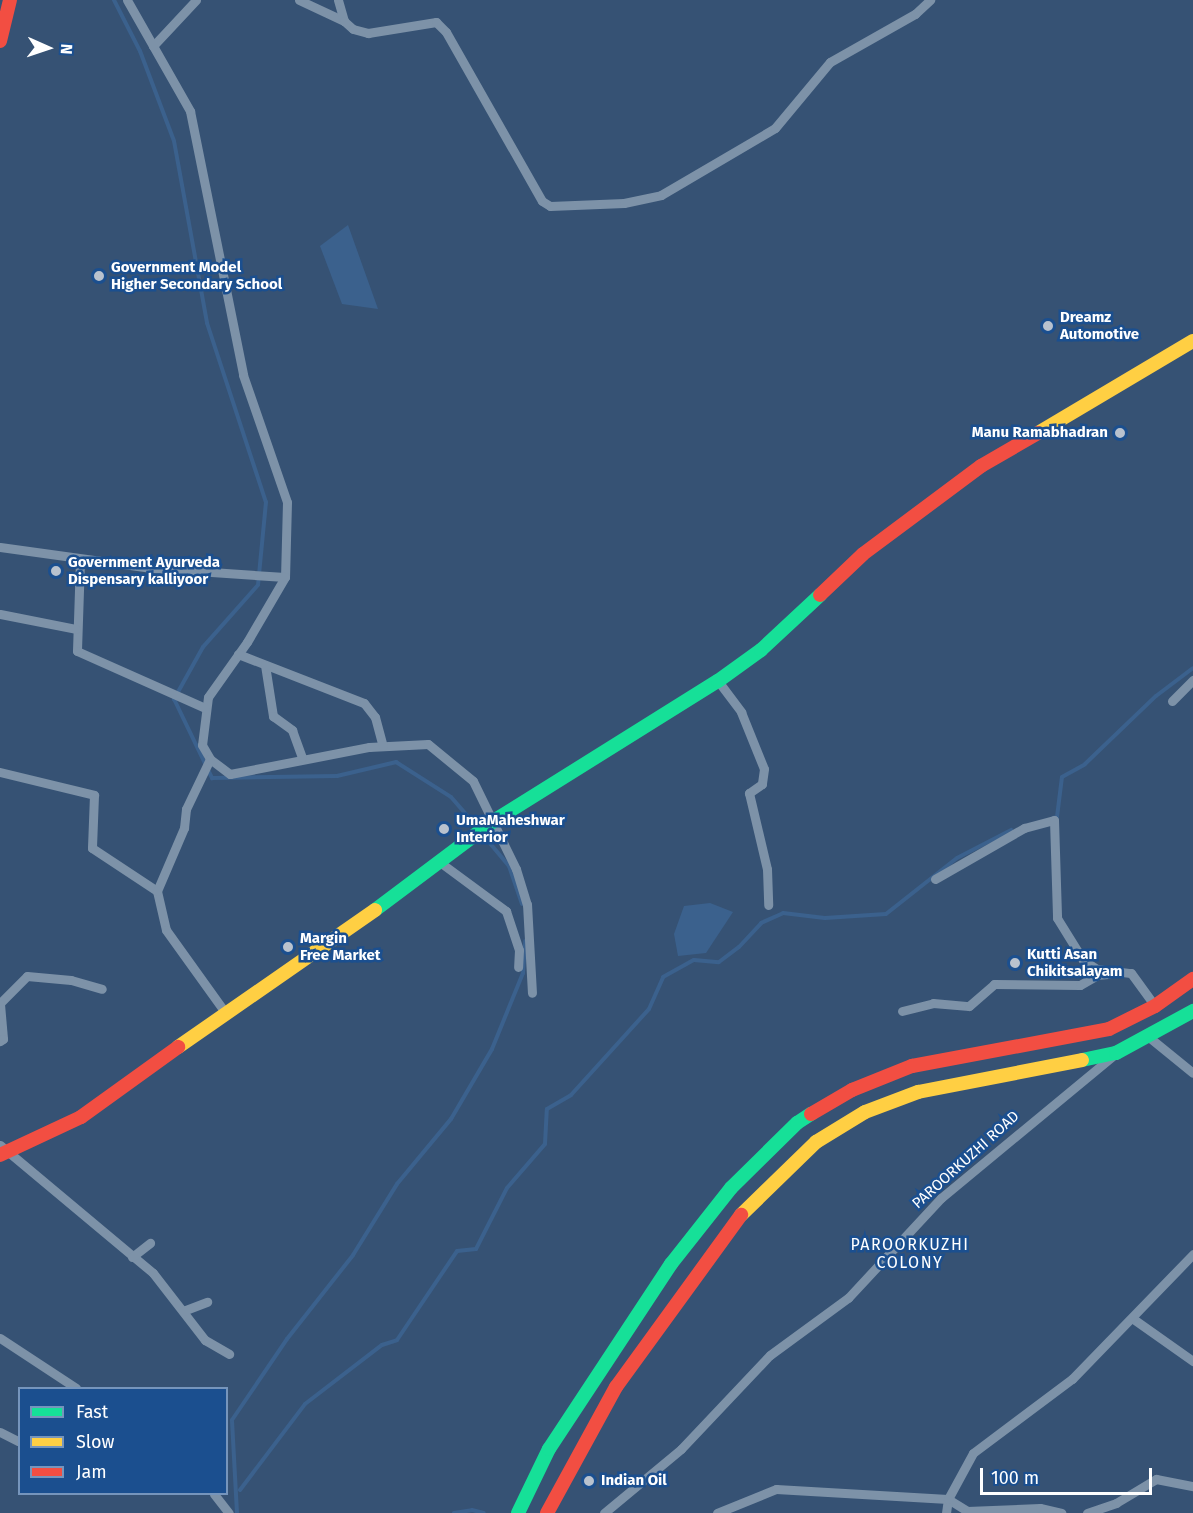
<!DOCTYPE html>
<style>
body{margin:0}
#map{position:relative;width:1193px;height:1513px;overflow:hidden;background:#365274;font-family:"Fira Sans",sans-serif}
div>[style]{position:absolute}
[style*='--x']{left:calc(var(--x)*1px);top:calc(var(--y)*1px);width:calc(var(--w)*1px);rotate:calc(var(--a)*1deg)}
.water>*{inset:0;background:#3b618d}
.stream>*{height:4px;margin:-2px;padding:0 2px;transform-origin:2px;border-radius:2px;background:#3b618d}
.street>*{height:9px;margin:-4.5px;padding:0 4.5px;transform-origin:4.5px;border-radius:4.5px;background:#7d92a8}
.fast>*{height:14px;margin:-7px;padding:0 7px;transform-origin:7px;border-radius:7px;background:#16e098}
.slow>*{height:14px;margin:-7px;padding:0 7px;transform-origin:7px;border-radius:7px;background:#ffcf43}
.jam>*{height:14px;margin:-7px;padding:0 7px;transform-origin:7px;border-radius:7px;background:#f24e42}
.dots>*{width:16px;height:16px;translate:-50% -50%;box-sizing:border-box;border:3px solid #1b4f8f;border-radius:50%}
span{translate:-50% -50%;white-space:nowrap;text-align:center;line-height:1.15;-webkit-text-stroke:5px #1b4f8f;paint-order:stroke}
.poi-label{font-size:15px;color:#fff;font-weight:700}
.left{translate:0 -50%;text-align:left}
.right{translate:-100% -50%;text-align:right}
.street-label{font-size:15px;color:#fff}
.neighbourhood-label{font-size:16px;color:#fff;letter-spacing:1.5px}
.legend{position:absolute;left:18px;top:1387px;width:210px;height:108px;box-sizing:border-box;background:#1b4f8f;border:2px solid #7695bc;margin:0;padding:8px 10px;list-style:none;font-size:18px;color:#fff}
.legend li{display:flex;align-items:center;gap:12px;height:30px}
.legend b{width:30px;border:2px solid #7695bc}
.north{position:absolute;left:18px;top:18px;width:60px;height:60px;-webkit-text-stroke:4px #1b4f8f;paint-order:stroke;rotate:93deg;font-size:16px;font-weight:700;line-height:24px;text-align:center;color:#fff}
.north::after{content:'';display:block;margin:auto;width:21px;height:27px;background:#fff;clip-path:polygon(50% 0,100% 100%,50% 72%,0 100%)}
.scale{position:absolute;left:980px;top:1468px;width:172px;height:27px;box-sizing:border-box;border:3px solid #fff;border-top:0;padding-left:8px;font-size:18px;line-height:21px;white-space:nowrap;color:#fff;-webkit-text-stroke:4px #1b4f8f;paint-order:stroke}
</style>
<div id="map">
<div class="water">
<i style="clip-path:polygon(348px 225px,378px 309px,342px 304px,320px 246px)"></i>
<i style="clip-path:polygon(710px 903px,733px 912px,706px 953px,678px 956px,674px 934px,684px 906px)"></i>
</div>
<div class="stream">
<i style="--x:114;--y:0;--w:57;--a:63"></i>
<i style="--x:140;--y:51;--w:96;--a:69.3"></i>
<i style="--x:174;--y:141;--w:185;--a:79.7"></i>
<i style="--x:207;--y:323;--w:188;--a:71.8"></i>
<i style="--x:266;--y:502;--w:83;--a:95.5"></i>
<i style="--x:258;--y:585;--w:83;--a:131.6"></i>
<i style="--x:203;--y:647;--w:60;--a:119.1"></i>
<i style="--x:174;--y:699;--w:88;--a:64.3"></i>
<i style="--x:212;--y:778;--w:125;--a:-0.9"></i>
<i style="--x:337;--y:776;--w:61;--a:-13.3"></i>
<i style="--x:396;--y:762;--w:65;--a:32.5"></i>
<i style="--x:451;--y:797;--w:29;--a:49"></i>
<i style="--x:1053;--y:818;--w:4;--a:-14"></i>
<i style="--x:1057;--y:817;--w:40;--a:-82.9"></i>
<i style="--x:1062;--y:777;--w:26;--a:-29"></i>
<i style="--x:1085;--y:764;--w:98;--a:-43.8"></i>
<i style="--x:1156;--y:696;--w:46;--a:-37.1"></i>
<i style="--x:483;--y:835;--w:40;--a:50"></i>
<i style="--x:509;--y:866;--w:40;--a:71.1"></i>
<i style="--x:240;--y:1490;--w:108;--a:-52.9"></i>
<i style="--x:305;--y:1404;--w:97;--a:-37.5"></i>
<i style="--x:382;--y:1345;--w:16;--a:-18"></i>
<i style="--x:397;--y:1340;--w:107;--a:-56"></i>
<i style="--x:457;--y:1251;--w:19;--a:-6"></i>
<i style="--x:476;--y:1249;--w:68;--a:-63.1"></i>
<i style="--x:507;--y:1188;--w:58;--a:-49.2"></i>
<i style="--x:545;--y:1144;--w:35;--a:-87"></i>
<i style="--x:547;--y:1109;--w:28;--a:-30"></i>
<i style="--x:571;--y:1095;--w:116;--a:-47.8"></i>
<i style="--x:649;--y:1009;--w:35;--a:-66"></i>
<i style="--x:663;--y:977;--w:35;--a:-29"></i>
<i style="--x:694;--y:960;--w:25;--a:5"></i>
<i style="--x:719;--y:962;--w:25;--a:-37"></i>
<i style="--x:739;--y:947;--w:33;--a:-47"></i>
<i style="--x:761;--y:923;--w:24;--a:-24"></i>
<i style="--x:783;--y:913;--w:42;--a:6.8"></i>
<i style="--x:825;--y:918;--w:61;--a:-3.8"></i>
<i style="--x:886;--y:914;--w:90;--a:-38.3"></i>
<i style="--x:957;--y:858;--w:61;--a:-27.4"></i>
<i style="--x:237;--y:1513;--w:93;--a:-93.1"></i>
<i style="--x:232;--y:1420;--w:98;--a:-55.8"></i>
<i style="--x:287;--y:1339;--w:107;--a:-51.8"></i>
<i style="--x:353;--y:1255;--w:84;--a:-58.2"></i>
<i style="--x:397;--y:1184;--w:85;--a:-50.3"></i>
<i style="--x:451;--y:1119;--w:81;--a:-59.6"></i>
<i style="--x:492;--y:1049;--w:82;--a:-67.8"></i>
<i style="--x:523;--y:973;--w:32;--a:-86"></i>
<i style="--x:454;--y:1513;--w:18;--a:-9"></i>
<i style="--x:472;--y:1510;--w:12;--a:14"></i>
</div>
<div class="street">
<i style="--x:127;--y:0;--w:128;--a:60.4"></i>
<i style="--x:190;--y:111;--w:269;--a:78.6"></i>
<i style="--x:243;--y:375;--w:134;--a:70.9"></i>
<i style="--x:287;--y:502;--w:75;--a:91.5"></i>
<i style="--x:285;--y:577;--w:75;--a:120.3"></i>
<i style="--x:247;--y:642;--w:67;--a:125.3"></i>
<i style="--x:208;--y:697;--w:48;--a:97.1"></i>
<i style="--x:202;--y:745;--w:16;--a:60"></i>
<i style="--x:210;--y:759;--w:25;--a:37"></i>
<i style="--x:230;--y:774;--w:142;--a:-11"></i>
<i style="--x:369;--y:747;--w:59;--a:-2.9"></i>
<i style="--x:428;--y:744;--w:58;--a:39.4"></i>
<i style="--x:473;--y:781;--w:98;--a:64"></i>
<i style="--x:516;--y:869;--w:37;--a:73"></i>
<i style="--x:527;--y:904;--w:89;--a:86.8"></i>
<i style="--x:299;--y:0;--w:50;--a:25"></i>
<i style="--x:338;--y:0;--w:22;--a:74"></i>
<i style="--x:344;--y:21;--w:12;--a:42"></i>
<i style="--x:353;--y:29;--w:16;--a:15"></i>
<i style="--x:368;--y:33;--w:69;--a:-9.2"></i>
<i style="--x:436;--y:22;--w:14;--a:45"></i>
<i style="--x:446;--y:32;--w:194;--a:60.4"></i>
<i style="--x:542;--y:201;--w:9;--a:32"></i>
<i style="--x:550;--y:206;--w:74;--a:-2.3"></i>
<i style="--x:624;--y:203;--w:38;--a:-12"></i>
<i style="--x:661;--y:195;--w:132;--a:-30.4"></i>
<i style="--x:775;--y:128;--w:86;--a:-50.2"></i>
<i style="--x:830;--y:62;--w:98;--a:-29.5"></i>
<i style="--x:915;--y:14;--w:21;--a:-43"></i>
<i style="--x:153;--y:46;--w:63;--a:-46.9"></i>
<i style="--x:0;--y:547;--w:153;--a:7.9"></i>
<i style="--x:152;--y:568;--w:133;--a:3.9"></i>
<i style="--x:80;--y:560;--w:91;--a:91.9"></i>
<i style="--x:77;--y:651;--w:140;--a:24"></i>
<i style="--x:0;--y:614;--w:77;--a:11.2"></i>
<i style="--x:238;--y:654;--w:135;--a:21.3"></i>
<i style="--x:364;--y:703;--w:18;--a:52"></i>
<i style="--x:375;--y:717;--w:30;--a:75"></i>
<i style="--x:265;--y:665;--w:52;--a:81.1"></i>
<i style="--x:273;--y:716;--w:24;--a:36"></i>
<i style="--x:292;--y:730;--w:29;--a:70"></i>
<i style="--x:718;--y:681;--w:39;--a:53"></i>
<i style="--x:741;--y:712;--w:61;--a:68"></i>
<i style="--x:764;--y:769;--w:15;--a:98"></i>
<i style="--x:762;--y:784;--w:16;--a:145"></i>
<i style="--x:749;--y:793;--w:78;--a:76.7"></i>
<i style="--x:767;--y:869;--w:36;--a:88"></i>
<i style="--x:1172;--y:701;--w:30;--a:-45"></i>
<i style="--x:0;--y:772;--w:97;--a:13.7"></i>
<i style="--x:94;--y:795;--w:53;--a:92.2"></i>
<i style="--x:92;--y:848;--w:78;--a:33.5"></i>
<i style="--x:157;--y:891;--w:40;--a:77"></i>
<i style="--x:166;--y:930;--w:101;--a:54.3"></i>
<i style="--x:441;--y:863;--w:81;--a:36.4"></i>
<i style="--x:506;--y:911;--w:41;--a:71.6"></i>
<i style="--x:519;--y:950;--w:17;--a:93"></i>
<i style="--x:935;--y:879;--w:103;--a:-29.8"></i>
<i style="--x:1024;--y:828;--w:31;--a:-15"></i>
<i style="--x:1054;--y:820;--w:98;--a:88.2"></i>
<i style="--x:1057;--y:918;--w:49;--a:58.2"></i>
<i style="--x:1083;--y:960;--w:17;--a:33"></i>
<i style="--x:1097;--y:969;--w:34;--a:7"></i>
<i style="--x:1131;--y:973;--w:41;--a:54"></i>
<i style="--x:157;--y:891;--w:69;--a:-66.8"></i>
<i style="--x:184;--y:828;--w:19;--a:-84"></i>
<i style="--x:186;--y:809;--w:55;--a:-64.4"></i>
<i style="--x:0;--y:1003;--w:38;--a:-45"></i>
<i style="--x:27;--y:976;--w:44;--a:5.2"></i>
<i style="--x:71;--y:980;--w:32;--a:16"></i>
<i style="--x:0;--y:1004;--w:35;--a:85"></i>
<i style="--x:3;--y:1039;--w:4;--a:146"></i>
<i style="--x:902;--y:1011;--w:32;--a:-14"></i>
<i style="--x:933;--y:1003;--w:36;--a:5"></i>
<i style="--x:969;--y:1006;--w:33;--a:-41"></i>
<i style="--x:994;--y:984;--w:86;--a:0.7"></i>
<i style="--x:1080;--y:985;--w:20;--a:-30"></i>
<i style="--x:1097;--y:975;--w:11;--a:-5"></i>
<i style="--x:1150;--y:1038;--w:55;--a:39.1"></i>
<i style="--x:0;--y:1145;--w:199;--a:39.9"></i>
<i style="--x:153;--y:1273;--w:85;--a:52.2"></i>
<i style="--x:205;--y:1340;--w:28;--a:30"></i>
<i style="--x:132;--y:1257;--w:23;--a:-38"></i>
<i style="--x:183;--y:1311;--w:26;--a:-21"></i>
<i style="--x:1132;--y:1318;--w:75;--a:35.2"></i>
<i style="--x:0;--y:1338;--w:91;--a:33.3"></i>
<i style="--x:0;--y:1432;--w:20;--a:27"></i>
<i style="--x:214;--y:1494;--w:24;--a:52"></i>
<i style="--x:604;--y:1513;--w:100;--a:-39.7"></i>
<i style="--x:681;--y:1449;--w:129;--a:-46.6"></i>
<i style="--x:770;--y:1355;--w:97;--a:-36.2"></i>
<i style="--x:848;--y:1298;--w:137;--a:-47.1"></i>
<i style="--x:941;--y:1198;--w:224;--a:-39.6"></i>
<i style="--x:717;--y:1513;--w:64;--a:-22.1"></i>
<i style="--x:776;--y:1489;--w:172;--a:3.3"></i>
<i style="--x:948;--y:1499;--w:22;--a:32"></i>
<i style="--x:967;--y:1511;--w:73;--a:-2.4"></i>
<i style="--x:1040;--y:1508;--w:22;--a:13"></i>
<i style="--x:946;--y:1513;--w:14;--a:-82"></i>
<i style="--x:948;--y:1499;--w:52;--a:-61.5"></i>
<i style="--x:973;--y:1453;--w:124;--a:-36.8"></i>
<i style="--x:1072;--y:1379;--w:174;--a:-45.9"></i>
<i style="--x:1087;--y:1513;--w:31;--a:-19"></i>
<i style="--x:1116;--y:1503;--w:47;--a:-31"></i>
<i style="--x:1156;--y:1479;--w:38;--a:11"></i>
</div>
<div class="fast">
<i style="--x:375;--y:910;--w:146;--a:-36.9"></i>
<i style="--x:492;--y:822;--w:266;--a:-32"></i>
<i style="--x:718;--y:681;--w:53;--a:-35.8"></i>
<i style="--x:761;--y:650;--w:81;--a:-43"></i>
<i style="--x:1082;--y:1060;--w:35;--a:-12"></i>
<i style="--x:1116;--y:1053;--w:88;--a:-28.6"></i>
<i style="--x:518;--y:1513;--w:71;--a:-64.2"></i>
<i style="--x:549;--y:1449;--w:222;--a:-56.6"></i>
<i style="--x:671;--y:1264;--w:97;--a:-51.7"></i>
<i style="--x:731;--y:1188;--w:93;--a:-44.6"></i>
<i style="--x:797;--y:1123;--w:17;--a:-33"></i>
</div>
<div class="slow">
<i style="--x:1038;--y:433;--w:180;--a:-30.7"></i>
<i style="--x:178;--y:1047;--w:240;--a:-34.8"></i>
<i style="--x:741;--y:1215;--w:105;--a:-44.2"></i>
<i style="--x:816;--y:1142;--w:57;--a:-31.5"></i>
<i style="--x:865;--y:1112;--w:57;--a:-20.7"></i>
<i style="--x:918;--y:1092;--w:167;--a:-11"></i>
</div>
<div class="jam">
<i style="--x:0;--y:41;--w:42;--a:-76.3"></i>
<i style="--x:820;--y:595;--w:59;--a:-43.6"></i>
<i style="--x:863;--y:554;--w:147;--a:-36.7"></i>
<i style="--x:981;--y:466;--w:66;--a:-30.1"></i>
<i style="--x:811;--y:1114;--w:48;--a:-30.3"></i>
<i style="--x:852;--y:1090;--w:65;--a:-21.8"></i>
<i style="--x:912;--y:1066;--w:200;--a:-10.6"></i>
<i style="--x:1109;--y:1029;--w:51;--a:-26.6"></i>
<i style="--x:1155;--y:1006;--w:47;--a:-35.4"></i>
<i style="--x:0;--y:1155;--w:89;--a:-25.1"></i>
<i style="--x:81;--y:1117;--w:120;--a:-35.8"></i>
<i style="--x:547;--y:1513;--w:144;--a:-61.3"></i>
<i style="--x:616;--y:1387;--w:213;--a:-54"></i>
</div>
<div class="dots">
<i style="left:99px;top:276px;background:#b9c2ce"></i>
<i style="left:1048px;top:326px;background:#b9c2ce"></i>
<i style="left:1120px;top:433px;background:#b9c2ce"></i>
<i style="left:56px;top:571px;background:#b9c2ce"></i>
<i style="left:444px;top:829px;background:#b9c2ce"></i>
<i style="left:288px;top:947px;background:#b9c2ce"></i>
<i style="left:1015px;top:963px;background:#b9c2ce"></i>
<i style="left:589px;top:1481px;background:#b9c2ce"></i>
</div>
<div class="poi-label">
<span class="left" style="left:111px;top:276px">Government Model<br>Higher Secondary School</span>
<span class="left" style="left:1060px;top:326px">Dreamz<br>Automotive</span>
<span class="right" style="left:1108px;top:433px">Manu Ramabhadran</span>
<span class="left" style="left:68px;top:571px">Government Ayurveda<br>Dispensary kalliyoor</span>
<span class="left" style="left:456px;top:829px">UmaMaheshwar<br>Interior</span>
<span class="left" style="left:300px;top:947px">Margin<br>Free Market</span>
<span class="left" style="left:1027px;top:963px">Kutti Asan<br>Chikitsalayam</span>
<span class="left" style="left:601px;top:1481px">Indian Oil</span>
</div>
<div class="street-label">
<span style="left:966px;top:1160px;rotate:-42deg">PAROORKUZHI ROAD</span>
</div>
<div class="neighbourhood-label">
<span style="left:910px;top:1254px">PAROORKUZHI<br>COLONY</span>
</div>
<ul class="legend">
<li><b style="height:8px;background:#16e098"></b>Fast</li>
<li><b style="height:8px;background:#ffcf43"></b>Slow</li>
<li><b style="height:8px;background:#f24e42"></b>Jam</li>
</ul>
<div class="north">N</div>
<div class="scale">100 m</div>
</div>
